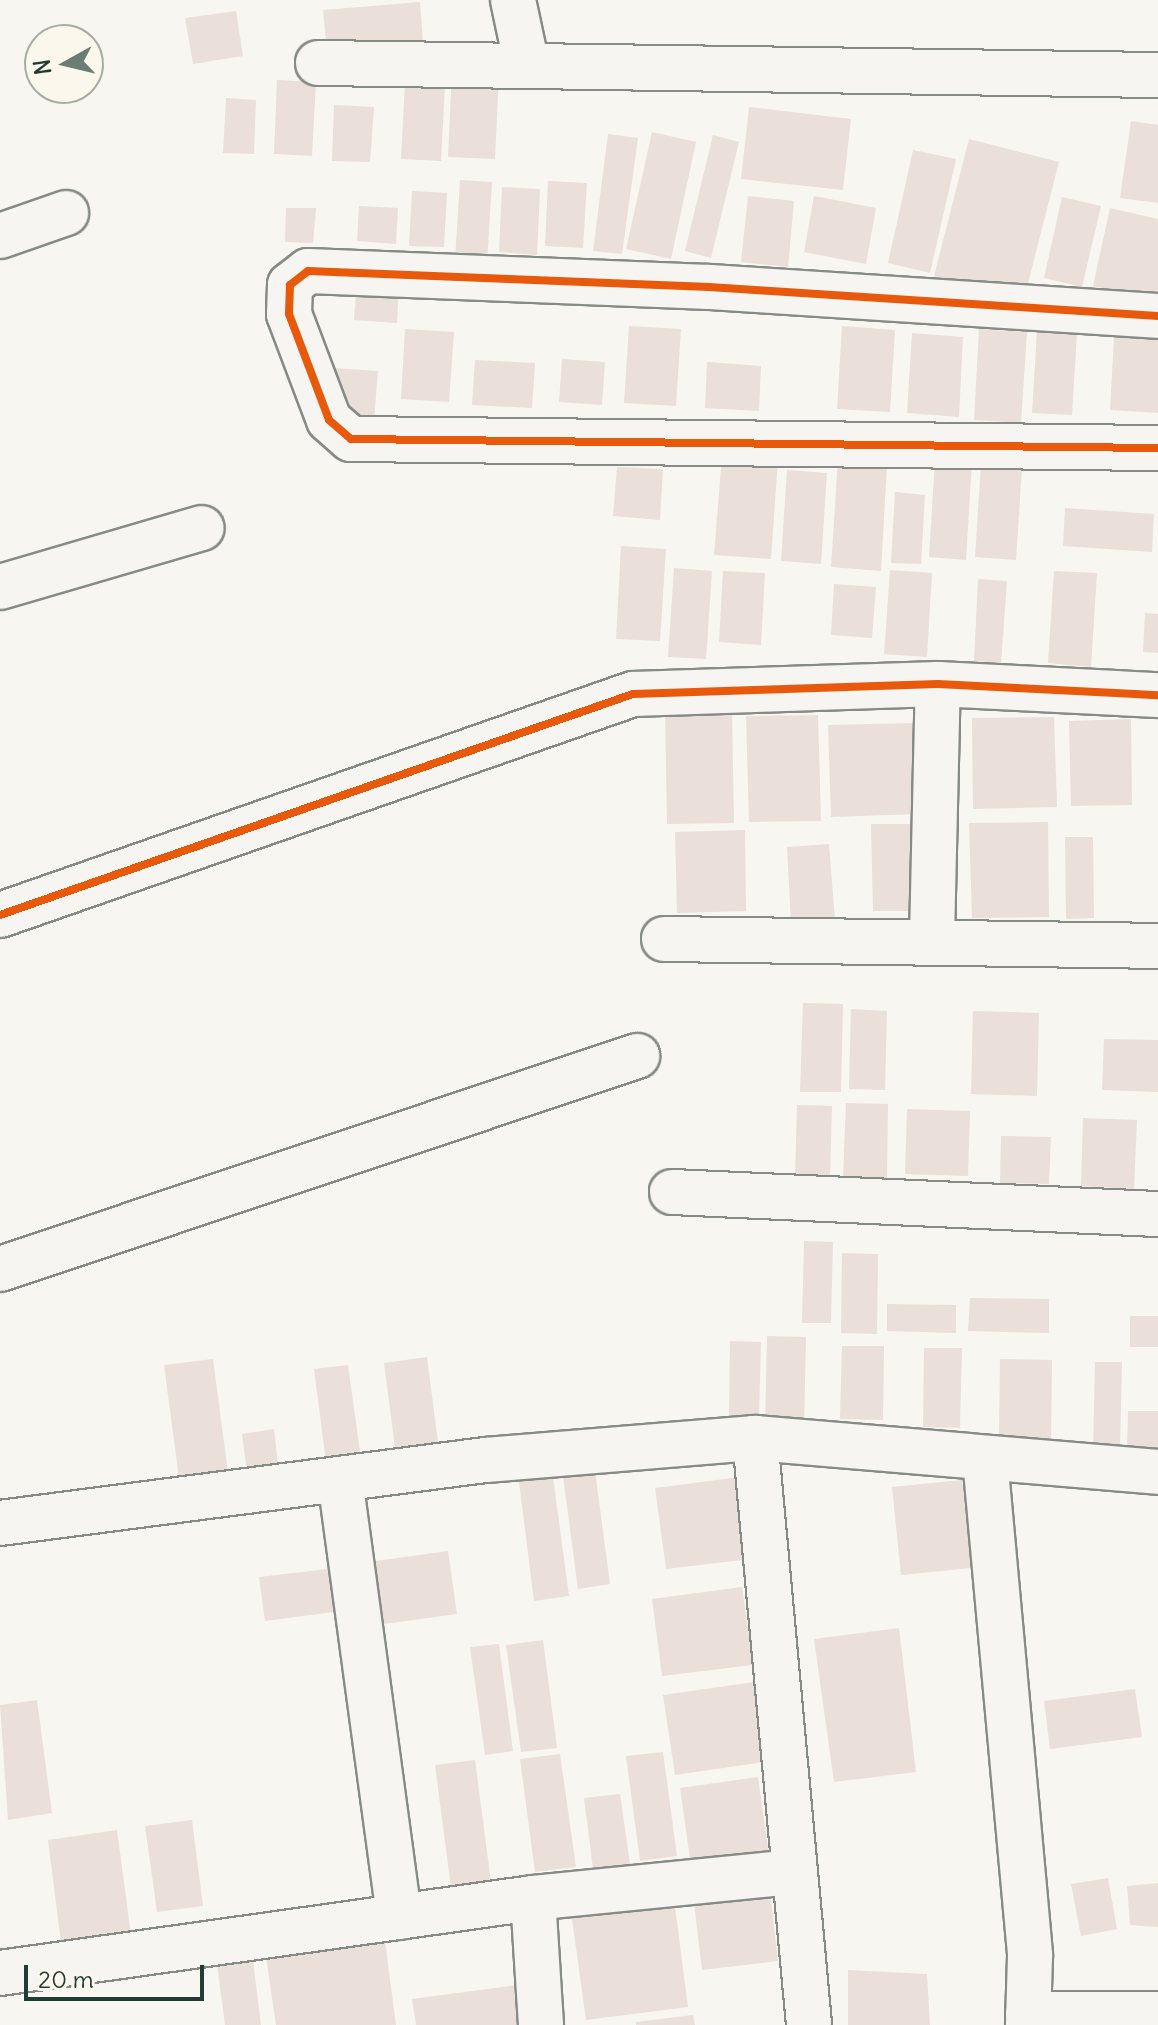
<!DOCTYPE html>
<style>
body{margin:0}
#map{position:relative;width:1158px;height:2025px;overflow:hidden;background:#f8f6f0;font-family:Delius,sans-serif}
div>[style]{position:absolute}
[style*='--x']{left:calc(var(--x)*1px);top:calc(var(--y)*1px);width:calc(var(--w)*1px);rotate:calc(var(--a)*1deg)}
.building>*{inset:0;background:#eadfd9}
.roads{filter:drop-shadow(2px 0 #868b86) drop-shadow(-2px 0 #868b86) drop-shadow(0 2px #868b86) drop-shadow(0 -2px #868b86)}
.minor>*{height:44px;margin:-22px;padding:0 22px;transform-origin:22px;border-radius:22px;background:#f6f5f1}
.cycleway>*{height:8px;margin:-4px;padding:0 4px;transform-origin:4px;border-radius:4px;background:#e8590c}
span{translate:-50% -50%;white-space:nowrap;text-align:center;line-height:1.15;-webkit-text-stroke:6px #fbf7ec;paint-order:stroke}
.north{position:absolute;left:24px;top:24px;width:80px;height:80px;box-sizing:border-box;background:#fbf7ec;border:2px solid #a3ada2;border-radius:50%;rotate:262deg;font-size:22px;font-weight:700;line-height:32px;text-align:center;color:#1f3d34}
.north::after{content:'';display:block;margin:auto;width:28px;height:36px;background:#6b7e76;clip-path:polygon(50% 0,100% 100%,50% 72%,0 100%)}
.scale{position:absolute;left:24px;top:1965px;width:180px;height:36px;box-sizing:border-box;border:4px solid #1f3d34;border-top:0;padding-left:10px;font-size:24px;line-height:28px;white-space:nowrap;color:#1f3d34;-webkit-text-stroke:6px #fbf7ec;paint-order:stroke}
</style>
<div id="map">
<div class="building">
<i style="clip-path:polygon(420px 2px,423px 43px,327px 52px,323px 10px)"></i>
<i style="clip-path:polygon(236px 11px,243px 56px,193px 64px,185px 18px)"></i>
<i style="clip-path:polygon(452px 71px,499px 74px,495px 159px,448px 157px)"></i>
<i style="clip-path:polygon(277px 80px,316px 82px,312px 156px,274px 154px)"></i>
<i style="clip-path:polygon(405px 83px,445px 85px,441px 161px,401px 159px)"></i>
<i style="clip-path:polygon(226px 98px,256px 100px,254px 154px,223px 153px)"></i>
<i style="clip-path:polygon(334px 105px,374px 107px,370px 162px,332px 161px)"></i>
<i style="clip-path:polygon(749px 107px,851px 119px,843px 190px,741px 179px)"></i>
<i style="clip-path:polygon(1131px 121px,1158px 125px,1158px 203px,1120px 198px)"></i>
<i style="clip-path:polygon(652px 132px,696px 142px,671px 259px,626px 249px)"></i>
<i style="clip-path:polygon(608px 134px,638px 138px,622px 254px,593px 251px)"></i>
<i style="clip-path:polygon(713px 135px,739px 142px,711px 258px,685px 251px)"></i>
<i style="clip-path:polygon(969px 139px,1059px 162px,1024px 299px,934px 276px)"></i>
<i style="clip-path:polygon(913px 150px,956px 159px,930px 273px,888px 263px)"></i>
<i style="clip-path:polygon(460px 180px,492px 182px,487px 263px,455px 260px)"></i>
<i style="clip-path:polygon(548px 181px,587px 183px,583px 248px,545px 246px)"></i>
<i style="clip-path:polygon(502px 187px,540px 189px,537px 255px,499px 252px)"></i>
<i style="clip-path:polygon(412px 191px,447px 193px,444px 247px,409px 246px)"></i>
<i style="clip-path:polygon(748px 196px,794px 201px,788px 267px,741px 262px)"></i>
<i style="clip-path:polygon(814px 196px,876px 208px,866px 264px,804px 252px)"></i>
<i style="clip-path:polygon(1062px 197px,1101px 206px,1082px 287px,1044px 278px)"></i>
<i style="clip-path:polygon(359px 206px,398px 208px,396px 244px,357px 241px)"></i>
<i style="clip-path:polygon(286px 208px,316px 208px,313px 243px,285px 242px)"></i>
<i style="clip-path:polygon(1110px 208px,1158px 219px,1158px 300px,1093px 286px)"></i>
<i style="clip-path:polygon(357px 280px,399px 283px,397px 323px,354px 320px)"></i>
<i style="clip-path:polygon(629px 326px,681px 329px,676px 406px,624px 403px)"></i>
<i style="clip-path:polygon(842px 326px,895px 330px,890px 412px,837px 409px)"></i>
<i style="clip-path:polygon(405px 329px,454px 332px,449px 402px,401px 399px)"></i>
<i style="clip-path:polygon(979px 329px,1027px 332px,1021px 423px,974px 420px)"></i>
<i style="clip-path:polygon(1037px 331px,1077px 333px,1072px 415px,1032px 413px)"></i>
<i style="clip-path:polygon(912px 333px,963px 337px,959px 417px,907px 413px)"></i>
<i style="clip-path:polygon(1114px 337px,1158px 340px,1158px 413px,1110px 410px)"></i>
<i style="clip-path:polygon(562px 359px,605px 362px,602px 405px,559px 402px)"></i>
<i style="clip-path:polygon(475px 360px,535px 363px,532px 408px,472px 405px)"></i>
<i style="clip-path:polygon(707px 362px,761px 366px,759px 411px,705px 408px)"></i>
<i style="clip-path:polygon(334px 368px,378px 371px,374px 420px,331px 416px)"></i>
<i style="clip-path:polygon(982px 449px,1023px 452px,1016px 560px,975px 557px)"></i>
<i style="clip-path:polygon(722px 456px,778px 459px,771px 559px,714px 555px)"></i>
<i style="clip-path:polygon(838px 460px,887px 464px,881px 571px,831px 567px)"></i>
<i style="clip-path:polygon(935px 460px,972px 462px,966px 560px,929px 557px)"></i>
<i style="clip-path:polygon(617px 467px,663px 469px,660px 520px,613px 516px)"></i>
<i style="clip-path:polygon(787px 470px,827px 473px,821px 564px,781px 561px)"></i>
<i style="clip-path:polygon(895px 492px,925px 495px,921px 564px,891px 563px)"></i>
<i style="clip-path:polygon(1065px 508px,1154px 514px,1152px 552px,1063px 546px)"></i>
<i style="clip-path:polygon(621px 546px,666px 549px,660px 641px,616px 639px)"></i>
<i style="clip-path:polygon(674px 568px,712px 571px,706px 659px,668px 657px)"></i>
<i style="clip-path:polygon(890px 570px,932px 573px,927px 657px,884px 654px)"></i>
<i style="clip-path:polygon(723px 571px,765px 573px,761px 645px,719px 642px)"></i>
<i style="clip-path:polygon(1054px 571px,1097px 573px,1091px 667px,1048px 663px)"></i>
<i style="clip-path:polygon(978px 579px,1007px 581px,1001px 663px,974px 661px)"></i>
<i style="clip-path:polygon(834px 584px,876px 587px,872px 638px,831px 635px)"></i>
<i style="clip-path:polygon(1145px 613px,1158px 614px,1158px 653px,1143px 652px)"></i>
<i style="clip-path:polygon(732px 707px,734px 823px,667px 824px,665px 708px)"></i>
<i style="clip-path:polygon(818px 715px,821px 821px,749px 822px,746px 716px)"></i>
<i style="clip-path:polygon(1054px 717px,1057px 807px,973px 809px,972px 718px)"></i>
<i style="clip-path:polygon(1131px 719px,1132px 805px,1071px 806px,1069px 721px)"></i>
<i style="clip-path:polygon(915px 723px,917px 814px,831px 817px,828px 725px)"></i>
<i style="clip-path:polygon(1048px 822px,1049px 917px,972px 918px,969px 823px)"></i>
<i style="clip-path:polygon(871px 824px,913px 824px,914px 911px,873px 911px)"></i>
<i style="clip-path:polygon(745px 830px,746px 911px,677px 913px,675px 832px)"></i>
<i style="clip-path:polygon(1065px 837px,1093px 837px,1094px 918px,1066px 919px)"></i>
<i style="clip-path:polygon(829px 844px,835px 920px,791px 924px,787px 847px)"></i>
<i style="clip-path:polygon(803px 1003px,843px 1004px,841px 1092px,800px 1092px)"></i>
<i style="clip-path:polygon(851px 1009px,887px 1011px,885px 1090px,849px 1089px)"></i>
<i style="clip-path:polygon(973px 1011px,1039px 1013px,1037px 1096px,971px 1094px)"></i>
<i style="clip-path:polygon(1104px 1039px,1158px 1040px,1158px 1092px,1102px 1090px)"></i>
<i style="clip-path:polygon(846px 1103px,888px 1104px,887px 1179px,843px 1177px)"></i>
<i style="clip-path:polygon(797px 1105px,832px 1106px,830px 1179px,795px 1178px)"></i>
<i style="clip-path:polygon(907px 1109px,970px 1111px,968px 1176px,905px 1174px)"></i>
<i style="clip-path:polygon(1083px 1118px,1137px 1120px,1134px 1189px,1081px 1186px)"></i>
<i style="clip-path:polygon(1001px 1136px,1051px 1137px,1049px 1184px,1000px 1183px)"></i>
<i style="clip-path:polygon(804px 1241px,833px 1242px,831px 1323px,802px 1323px)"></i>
<i style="clip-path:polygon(842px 1253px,878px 1254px,877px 1334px,841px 1333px)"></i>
<i style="clip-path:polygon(970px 1298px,1049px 1299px,1049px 1333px,968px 1331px)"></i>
<i style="clip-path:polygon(887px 1304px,956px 1305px,956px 1333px,887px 1331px)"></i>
<i style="clip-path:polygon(1130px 1316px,1158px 1316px,1158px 1347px,1130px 1347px)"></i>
<i style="clip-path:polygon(767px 1336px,806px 1337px,804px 1429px,765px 1428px)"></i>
<i style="clip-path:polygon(730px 1341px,761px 1342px,759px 1417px,729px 1417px)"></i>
<i style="clip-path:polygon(842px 1346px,884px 1346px,883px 1420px,840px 1419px)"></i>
<i style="clip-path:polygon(924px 1348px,962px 1348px,960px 1428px,923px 1427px)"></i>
<i style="clip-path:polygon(427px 1357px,441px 1465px,398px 1471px,384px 1363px)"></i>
<i style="clip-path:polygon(213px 1359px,229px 1480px,180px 1486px,164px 1365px)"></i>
<i style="clip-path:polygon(1000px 1359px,1052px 1360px,1051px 1438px,999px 1437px)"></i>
<i style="clip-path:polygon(1095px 1362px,1122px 1362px,1120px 1450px,1093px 1449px)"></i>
<i style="clip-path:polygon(348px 1365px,362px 1466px,327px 1470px,314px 1369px)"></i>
<i style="clip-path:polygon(1128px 1411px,1158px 1411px,1158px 1452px,1127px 1451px)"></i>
<i style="clip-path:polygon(274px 1429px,280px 1483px,249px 1487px,242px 1434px)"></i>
<i style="clip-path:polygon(593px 1456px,610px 1584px,578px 1589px,561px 1461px)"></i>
<i style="clip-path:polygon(552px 1470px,569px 1596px,534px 1601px,518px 1474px)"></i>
<i style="clip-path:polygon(740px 1477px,751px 1559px,666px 1569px,655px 1488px)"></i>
<i style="clip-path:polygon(962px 1480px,971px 1568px,901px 1575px,892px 1487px)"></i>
<i style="clip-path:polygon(448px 1551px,457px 1614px,362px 1627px,354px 1564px)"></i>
<i style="clip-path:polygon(336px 1568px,341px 1611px,265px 1621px,259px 1577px)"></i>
<i style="clip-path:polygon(742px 1587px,753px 1665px,662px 1676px,652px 1599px)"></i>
<i style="clip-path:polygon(899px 1628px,916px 1772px,834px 1782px,814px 1639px)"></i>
<i style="clip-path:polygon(543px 1640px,557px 1748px,521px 1752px,506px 1645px)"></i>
<i style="clip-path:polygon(499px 1644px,513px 1751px,485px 1755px,470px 1647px)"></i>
<i style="clip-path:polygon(754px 1682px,764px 1762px,675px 1775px,663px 1695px)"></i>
<i style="clip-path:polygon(1135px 1689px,1142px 1737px,1050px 1749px,1044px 1701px)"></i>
<i style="clip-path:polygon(37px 1700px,52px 1813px,8px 1820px,0 1705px)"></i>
<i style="clip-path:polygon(663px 1752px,677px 1856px,640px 1861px,626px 1756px)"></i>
<i style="clip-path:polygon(560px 1754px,576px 1867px,535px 1872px,520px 1759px)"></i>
<i style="clip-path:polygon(475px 1760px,491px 1882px,451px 1888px,435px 1765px)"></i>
<i style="clip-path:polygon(758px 1777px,770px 1863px,692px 1873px,680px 1788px)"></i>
<i style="clip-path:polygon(620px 1794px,630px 1864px,593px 1869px,584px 1798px)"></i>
<i style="clip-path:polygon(192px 1820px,203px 1906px,157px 1912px,145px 1826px)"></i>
<i style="clip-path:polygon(117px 1830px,131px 1935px,61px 1943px,48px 1840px)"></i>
<i style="clip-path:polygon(1108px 1878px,1117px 1929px,1081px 1936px,1071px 1884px)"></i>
<i style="clip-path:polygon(1158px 1883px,1158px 1927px,1130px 1925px,1127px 1886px)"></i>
<i style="clip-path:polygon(770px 1892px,778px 1961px,702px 1970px,694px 1903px)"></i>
<i style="clip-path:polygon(674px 1899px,688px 2007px,586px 2020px,571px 1912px)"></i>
<i style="clip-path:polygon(384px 1934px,396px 2025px,276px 2025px,265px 1950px)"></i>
<i style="clip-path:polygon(251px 1944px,261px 2025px,225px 2025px,215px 1949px)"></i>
<i style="clip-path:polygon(848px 1970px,927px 1974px,930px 2025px,848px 2025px)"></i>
<i style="clip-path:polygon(518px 1985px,523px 2025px,416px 2025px,412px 1999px)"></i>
<i style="clip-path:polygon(693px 2015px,695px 2025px,636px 2025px,636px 2022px)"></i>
</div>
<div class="roads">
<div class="minor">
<i style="--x:513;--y:0;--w:62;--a:78"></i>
<i style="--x:318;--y:63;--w:840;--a:0.82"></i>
<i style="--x:0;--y:236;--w:70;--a:-19.2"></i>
<i style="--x:1158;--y:316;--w:450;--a:-176.3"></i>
<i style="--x:709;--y:287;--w:401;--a:-177.7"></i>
<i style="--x:308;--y:271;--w:23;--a:142"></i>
<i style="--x:290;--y:285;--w:29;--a:92"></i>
<i style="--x:289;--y:314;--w:113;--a:69.3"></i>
<i style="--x:329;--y:420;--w:29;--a:41"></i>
<i style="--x:351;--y:439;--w:807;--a:0.64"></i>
<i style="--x:0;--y:587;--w:210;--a:-16.3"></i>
<i style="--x:0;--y:915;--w:670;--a:-19.25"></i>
<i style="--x:633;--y:694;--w:305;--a:-1.9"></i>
<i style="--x:938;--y:684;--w:220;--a:2.9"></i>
<i style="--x:664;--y:939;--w:494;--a:0.8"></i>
<i style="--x:932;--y:939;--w:255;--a:-88.7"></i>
<i style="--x:672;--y:1192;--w:486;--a:2.6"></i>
<i style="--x:0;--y:1269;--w:672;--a:-18.49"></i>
<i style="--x:755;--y:1438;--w:589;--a:84.74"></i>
<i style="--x:985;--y:1459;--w:499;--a:84.8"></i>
<i style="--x:1030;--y:1956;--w:69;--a:91.7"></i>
<i style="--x:340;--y:1479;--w:442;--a:82.3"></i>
<i style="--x:0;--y:1523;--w:490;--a:-7.4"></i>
<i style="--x:486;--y:1460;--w:270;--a:-4.7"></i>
<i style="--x:755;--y:1438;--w:404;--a:4.8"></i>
<i style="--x:0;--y:1973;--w:538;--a:-8.01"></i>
<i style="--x:1028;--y:2014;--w:130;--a:0"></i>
<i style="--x:541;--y:2025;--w:127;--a:-93.6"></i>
<i style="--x:533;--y:1898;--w:263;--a:-5.7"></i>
</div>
</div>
<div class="cycleway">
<i style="--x:1158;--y:316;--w:450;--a:-176.3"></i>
<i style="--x:709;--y:287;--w:401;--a:-177.7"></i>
<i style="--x:308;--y:271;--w:23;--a:142"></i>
<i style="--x:290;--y:285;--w:29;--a:92"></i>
<i style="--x:289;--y:314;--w:113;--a:69.3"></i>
<i style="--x:329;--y:420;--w:29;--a:41"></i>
<i style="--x:351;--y:439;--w:807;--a:0.64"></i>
<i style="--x:0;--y:915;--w:670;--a:-19.25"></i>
<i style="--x:633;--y:694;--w:305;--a:-1.9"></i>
<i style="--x:938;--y:684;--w:220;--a:2.9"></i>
</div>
<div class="north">N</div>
<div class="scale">20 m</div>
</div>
